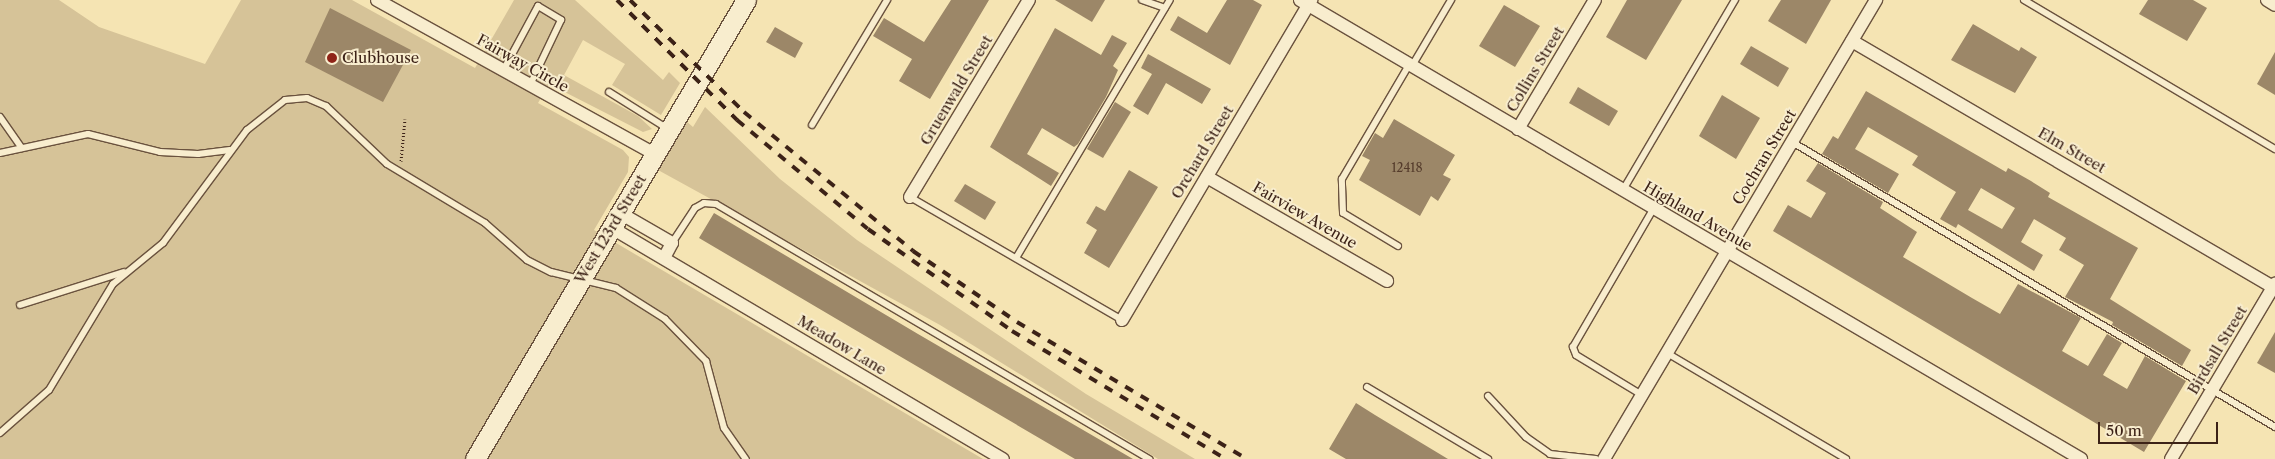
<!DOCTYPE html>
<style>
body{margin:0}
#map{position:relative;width:2275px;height:459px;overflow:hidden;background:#f5e4b3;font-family:"Libre Caslon Text",serif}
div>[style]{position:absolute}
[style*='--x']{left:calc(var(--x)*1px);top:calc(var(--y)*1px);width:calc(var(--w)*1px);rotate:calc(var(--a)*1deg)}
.green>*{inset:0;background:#d6c398}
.building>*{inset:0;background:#9c8768}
.path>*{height:3px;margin-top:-1.5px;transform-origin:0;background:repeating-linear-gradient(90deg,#3c2217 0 1px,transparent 0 3.5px)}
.roads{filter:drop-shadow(1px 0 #6a523e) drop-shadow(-1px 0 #6a523e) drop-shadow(0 1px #6a523e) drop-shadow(0 -1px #6a523e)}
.lane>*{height:6px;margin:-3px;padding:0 3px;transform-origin:3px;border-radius:3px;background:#f8edce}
.street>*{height:12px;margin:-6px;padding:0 6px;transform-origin:6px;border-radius:6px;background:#f8edce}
.secondary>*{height:19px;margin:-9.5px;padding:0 9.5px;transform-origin:9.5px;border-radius:9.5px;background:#f8edce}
.rail>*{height:4px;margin-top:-2px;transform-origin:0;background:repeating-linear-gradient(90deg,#3c2217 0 9px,transparent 0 18px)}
.dots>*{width:14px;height:14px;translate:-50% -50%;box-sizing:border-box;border:2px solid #f8edce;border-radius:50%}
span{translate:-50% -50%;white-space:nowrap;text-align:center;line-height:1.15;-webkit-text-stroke:4px #f8edce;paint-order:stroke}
.number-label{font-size:12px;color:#543b2b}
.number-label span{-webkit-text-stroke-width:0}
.poi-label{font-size:15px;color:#3c2217}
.left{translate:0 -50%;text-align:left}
.street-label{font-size:15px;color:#3c2217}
.scale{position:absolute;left:2098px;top:422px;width:120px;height:22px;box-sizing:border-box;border:2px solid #3c2217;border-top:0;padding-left:6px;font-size:15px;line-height:18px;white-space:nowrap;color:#3c2217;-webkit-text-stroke:4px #f8edce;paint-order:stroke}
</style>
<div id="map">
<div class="green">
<i style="clip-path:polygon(0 0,59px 0,99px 27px,205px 64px,241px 0,352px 0,475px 68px,514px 0,575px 0,663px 80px,669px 72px,680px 83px,661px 115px,612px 85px,625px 64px,583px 40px,564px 75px,638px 116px,652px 129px,643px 132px,549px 84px,538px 103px,623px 150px,629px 157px,628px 172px,594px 230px,983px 459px,0 459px)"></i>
<i style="clip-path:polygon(705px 107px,780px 179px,857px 240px,1086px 394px,1195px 459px,1158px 459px,940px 325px,658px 170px,686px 121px,693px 127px)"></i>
</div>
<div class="building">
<i style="clip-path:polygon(951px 0,989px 0,930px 99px,899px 81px,912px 59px,873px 36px,884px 18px,924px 42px)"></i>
<i style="clip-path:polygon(1055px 0,1105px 0,1092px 22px)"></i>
<i style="clip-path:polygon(1227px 0,1253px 0,1262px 5px,1230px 65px,1170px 30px,1178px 16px,1207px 33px)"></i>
<i style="clip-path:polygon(1627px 0,1682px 0,1646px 60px,1606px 37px)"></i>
<i style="clip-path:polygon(1781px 0,1831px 0,1806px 44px,1768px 21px)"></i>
<i style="clip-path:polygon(2148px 0,2193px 0,2207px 8px,2187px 41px,2139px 14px)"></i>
<i style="clip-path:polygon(1504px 5px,1540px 26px,1515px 67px,1479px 46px)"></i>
<i style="clip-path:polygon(330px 8px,411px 50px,383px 102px,305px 62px)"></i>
<i style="clip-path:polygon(1973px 24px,2019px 51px,2021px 47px,2037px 57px,2015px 93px,1951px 60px)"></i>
<i style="clip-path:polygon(775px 27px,803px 43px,795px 58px,766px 42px)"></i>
<i style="clip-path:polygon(1055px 28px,1101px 55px,1112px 35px,1127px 43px,1113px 66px,1118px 70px,1106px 97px,1078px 144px,1074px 147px,1042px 128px,1027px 154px,1059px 173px,1051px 186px,990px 147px)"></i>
<i style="clip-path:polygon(1751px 46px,1789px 68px,1778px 87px,1740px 64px)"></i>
<i style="clip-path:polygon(2275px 52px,2275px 95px,2257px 84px)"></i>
<i style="clip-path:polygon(1148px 54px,1211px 89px,1202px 104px,1166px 83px,1148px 115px,1133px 106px,1152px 74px,1141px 68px)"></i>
<i style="clip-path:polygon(1578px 87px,1618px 111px,1609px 126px,1569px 103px)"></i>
<i style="clip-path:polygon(evenodd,1866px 91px,2006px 172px,2008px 168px,2031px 181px,2050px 193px,2048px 197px,2138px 248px,2110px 299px,2191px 350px,2182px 366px,2112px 325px,2113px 322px,2065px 297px,2084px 265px,2059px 250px,2066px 238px,2034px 219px,2021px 242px,2043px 255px,2034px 271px,1958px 224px,1956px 228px,1940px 219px,1956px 192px,1912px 165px,1918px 156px,1868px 127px,1855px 149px,1899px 174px,1888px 193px,1822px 154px,1833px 136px,1838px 139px,1866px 91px,1981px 188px,2015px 208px,2002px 229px,1968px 210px,1981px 188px)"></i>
<i style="clip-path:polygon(1722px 95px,1760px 118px,1736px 159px,1699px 136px)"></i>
<i style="clip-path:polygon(1115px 102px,1131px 112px,1103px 158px,1087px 149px)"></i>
<i style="clip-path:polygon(1394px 119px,1455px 155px,1443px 175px,1451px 179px,1438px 201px,1431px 196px,1420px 216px,1359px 180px,1370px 160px,1362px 156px,1375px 133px,1383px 138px)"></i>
<i style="clip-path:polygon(1818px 163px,1883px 202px,1880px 208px,1917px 232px,1903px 257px,1972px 298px,2000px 314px,2018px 284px,2081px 318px,2062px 351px,2088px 366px,2107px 334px,2122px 343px,2103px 375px,2127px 389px,2145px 356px,2186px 381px,2144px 452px,1773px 231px,1788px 205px,1811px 218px,1826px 193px,1806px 181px)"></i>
<i style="clip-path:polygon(1129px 170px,1158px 187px,1109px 268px,1084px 253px,1097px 230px,1086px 223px,1096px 206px,1105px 211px)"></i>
<i style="clip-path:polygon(965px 184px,996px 202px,985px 220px,954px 201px)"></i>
<i style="clip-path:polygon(714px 213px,918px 334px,1133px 459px,1075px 459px,896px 354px,699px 238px)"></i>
<i style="clip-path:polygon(2275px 332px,2275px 373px,2257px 363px)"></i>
<i style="clip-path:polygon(1356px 403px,1375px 415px,1448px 459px,1346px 459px,1329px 449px)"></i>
</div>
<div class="path">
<i style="--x:401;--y:161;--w:42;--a:-84.6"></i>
</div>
<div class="roads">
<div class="lane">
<i style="--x:1142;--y:0;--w:24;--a:19"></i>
<i style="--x:2024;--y:0;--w:292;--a:30.7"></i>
<i style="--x:1412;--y:66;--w:77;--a:-59.4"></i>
<i style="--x:503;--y:71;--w:74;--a:-61.7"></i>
<i style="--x:538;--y:6;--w:27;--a:31"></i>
<i style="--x:561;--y:20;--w:72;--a:115.5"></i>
<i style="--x:609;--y:92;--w:70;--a:32.1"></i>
<i style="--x:0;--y:117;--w:38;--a:55"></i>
<i style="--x:812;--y:125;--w:146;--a:-59"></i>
<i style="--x:1792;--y:142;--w:561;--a:30.54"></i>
<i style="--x:0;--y:153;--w:90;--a:-12.2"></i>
<i style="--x:88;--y:134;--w:74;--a:14"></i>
<i style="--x:160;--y:152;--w:38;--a:3"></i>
<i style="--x:198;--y:154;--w:32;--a:-7"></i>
<i style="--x:1623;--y:190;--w:221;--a:-59.5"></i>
<i style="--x:910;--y:197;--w:245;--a:30.1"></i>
<i style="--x:672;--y:243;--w:42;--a:-56.7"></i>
<i style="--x:695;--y:208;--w:10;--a:-29"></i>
<i style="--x:704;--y:203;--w:12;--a:5"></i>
<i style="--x:716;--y:204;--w:503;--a:30.49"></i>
<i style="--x:1398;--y:246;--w:64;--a:-149"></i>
<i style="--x:1343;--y:213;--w:34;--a:-92"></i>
<i style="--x:1342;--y:179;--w:132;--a:-59.6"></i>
<i style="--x:1016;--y:258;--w:300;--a:-59.2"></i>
<i style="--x:20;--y:305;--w:109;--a:-17.6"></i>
<i style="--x:1667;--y:353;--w:208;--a:30.6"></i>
<i style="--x:1367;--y:387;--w:141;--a:30.8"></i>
<i style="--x:1642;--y:395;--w:77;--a:-148.8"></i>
<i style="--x:1576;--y:355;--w:9;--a:-111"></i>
<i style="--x:1573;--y:347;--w:161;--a:-59.8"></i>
<i style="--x:1488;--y:396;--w:56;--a:47.2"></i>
<i style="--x:1526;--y:437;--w:29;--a:35"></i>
<i style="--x:1550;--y:454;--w:46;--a:6.2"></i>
<i style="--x:0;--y:433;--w:65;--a:-41.3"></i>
<i style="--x:49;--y:390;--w:124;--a:-58.9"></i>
<i style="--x:113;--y:284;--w:65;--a:-39.4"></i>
<i style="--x:163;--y:243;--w:141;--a:-53.4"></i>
<i style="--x:247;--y:130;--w:48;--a:-38.3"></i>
<i style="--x:285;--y:100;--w:22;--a:-5"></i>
<i style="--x:307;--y:98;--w:21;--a:23"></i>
<i style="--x:326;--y:106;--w:84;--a:43.6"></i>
<i style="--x:387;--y:164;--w:114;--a:31"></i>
<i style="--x:485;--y:223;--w:56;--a:41.4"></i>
<i style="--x:527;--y:260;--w:27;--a:27"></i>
<i style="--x:551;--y:272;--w:67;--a:13.8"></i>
<i style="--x:616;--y:288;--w:58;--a:32.3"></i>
<i style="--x:665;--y:319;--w:59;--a:45.7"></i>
<i style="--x:706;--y:361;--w:69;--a:75"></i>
<i style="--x:724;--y:428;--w:38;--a:55"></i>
</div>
<div class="street">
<i style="--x:377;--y:0;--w:318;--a:29"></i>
<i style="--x:1300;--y:0;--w:906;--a:30.44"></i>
<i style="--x:2267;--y:0;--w:9;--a:32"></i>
<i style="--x:1852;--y:41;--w:490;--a:30.3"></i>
<i style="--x:1518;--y:129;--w:150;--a:-59.2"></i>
<i style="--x:1207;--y:177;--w:208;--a:30"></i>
<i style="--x:910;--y:197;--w:230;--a:-58.9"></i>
<i style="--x:620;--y:213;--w:60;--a:30"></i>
<i style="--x:672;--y:243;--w:17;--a:118"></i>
<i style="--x:612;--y:228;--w:454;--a:30.6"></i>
<i style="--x:1122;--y:320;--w:372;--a:-59.4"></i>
<i style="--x:1604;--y:459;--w:534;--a:-59.35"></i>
<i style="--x:2171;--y:459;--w:204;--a:-59.3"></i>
</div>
<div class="secondary">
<i style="--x:475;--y:459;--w:533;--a:-59.44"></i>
</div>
</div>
<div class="rail">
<i style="--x:617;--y:0;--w:170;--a:45"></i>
<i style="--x:737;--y:120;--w:170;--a:39.8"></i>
<i style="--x:868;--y:229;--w:176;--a:35.3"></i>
<i style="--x:1012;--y:331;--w:249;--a:30.9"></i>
<i style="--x:630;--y:0;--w:160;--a:44.5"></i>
<i style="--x:744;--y:112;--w:219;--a:39.4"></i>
<i style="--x:913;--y:251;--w:126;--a:34.3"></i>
<i style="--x:1017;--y:322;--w:268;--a:30.8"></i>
</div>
<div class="dots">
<i style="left:332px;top:58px;background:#8f2418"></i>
</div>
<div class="number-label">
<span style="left:1407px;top:168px">12418</span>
</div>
<div class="poi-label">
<span class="left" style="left:342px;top:58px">Clubhouse</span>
</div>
<div class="street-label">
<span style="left:523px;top:63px;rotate:29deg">Fairway Circle</span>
<span style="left:1535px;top:69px;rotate:-59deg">Collins Street</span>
<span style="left:956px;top:90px;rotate:-59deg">Gruenwald Street</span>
<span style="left:2072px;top:150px;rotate:30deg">Elm Street</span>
<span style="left:1202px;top:152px;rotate:-59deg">Orchard Street</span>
<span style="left:1764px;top:157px;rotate:-59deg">Cochran Street</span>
<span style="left:1305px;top:215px;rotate:30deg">Fairview Avenue</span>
<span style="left:1698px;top:216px;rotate:30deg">Highland Avenue</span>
<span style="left:610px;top:229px;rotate:-59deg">West 123rd Street</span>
<span style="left:842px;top:345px;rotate:31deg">Meadow Lane</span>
<span style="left:2217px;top:350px;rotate:-59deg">Birdsall Street</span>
</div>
<div class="scale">50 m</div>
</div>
